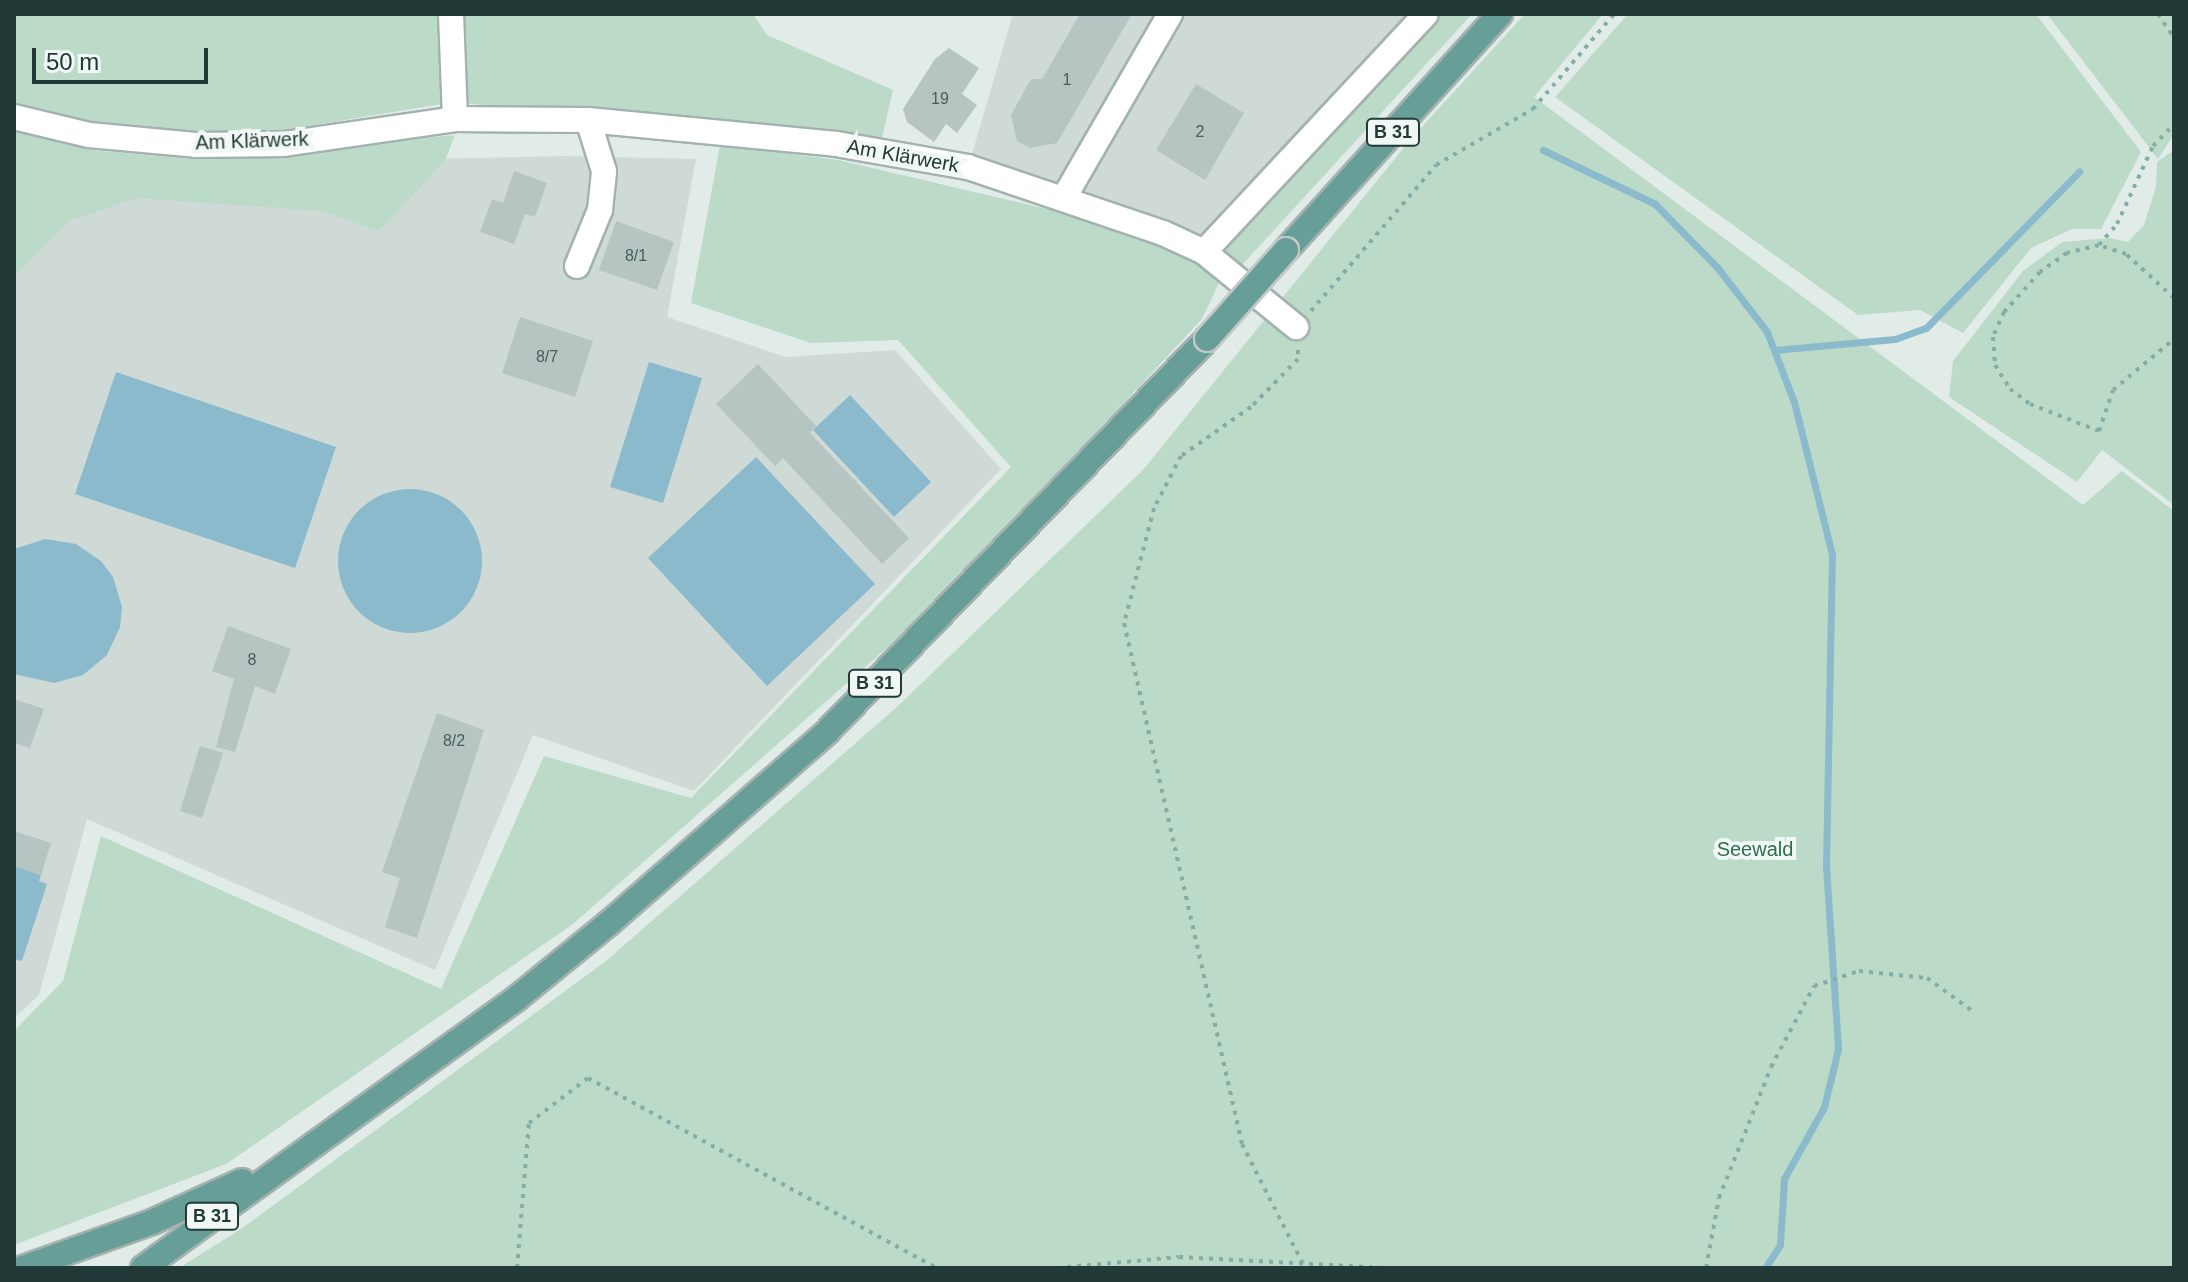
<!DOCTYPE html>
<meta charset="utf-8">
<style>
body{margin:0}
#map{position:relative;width:2188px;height:1282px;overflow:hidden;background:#e1ebe8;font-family:Arial,sans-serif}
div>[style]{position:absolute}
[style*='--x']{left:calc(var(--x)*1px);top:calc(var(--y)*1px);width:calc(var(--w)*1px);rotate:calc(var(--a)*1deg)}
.built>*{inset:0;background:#cfdad7}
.green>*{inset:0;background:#bbdbc8}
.water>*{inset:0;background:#8bbacd}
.round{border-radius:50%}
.stream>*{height:7px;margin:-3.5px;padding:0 3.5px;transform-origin:3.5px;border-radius:3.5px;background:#8bbacd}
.building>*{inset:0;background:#b6c5c1}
.path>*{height:4px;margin-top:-2px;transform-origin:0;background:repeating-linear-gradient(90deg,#83ada5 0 4px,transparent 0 10px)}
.roads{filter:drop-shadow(2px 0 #a4b2af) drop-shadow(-2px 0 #a4b2af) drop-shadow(0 2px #a4b2af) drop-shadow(0 -2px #a4b2af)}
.minor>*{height:24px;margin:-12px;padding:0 12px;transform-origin:12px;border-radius:12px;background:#fff}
.major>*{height:24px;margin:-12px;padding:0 12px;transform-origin:12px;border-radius:12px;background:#679e98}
.bridges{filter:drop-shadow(2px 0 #c1c8c7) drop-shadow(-2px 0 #c1c8c7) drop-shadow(0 2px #c1c8c7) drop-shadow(0 -2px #c1c8c7)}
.major-bridge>*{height:24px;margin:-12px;padding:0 12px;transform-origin:12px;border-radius:12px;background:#679e98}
span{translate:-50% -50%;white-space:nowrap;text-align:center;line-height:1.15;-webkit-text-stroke:8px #f1f7f5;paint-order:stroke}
.number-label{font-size:16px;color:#475d5a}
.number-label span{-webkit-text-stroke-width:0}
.shield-label span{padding:2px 6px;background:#f1f7f5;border:2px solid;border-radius:6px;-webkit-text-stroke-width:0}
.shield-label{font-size:18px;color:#223a37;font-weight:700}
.street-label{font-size:20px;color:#223a37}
.park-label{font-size:20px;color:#2e6f50}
.frame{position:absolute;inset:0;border:16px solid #223a37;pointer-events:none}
.scale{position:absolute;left:32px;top:48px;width:176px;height:36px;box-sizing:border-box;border:4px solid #223a37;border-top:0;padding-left:10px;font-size:24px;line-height:28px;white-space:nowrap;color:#223a37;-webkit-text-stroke:6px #f1f7f5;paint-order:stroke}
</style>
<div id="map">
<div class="built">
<i style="clip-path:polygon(1013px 14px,1420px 14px,1203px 246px,969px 164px)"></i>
<i style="clip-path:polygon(14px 154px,108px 166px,566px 156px,696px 159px,667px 317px,786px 357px,895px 350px,1001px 469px,694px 791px,533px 735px,435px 970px,87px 819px,39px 995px,14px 1018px)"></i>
</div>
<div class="green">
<i style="clip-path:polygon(14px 14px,753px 14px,767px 35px,893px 90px,880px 146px,454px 102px,284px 130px,201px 137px,95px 126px,14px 103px)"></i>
<i style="clip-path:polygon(1438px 14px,1472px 14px,1242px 265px,1219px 248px)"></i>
<i style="clip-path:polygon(1525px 14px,1603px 14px,1534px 97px,2083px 505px,2122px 471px,2174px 511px,2174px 1268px,179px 1268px,241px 1229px,606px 961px,898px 706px,1143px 470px,1410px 140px)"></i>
<i style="clip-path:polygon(1628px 14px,2036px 14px,2141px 152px,2101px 229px,2072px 229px,2031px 248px,1963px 333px,1920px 310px,1858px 315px,1555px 97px)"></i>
<i style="clip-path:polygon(2047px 14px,2174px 14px,2174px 134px,2158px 159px)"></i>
<i style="clip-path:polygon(14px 127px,91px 150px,193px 159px,455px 135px,445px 161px,379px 231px,321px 211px,136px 198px,69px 221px,14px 276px)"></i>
<i style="clip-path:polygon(720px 145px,838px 160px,1149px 233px,1204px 259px,1219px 283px,1202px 319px,938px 603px,573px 924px,226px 1164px,14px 1245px,14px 1031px,63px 981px,101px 836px,441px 989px,544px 756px,691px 798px,1011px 467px,898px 340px,811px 343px,691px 303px)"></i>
<i style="clip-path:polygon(2174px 150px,2174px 505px,2102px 450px,2077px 482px,1949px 397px,1953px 361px,2023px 271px,2062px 242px,2110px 238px,2128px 242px,2144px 225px,2156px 187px,2157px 162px)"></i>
</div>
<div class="water">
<i style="clip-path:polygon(649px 362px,702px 378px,663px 503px,610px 487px)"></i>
<i style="clip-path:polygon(116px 372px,336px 447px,295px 568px,75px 494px)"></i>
<i style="clip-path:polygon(850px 395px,931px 482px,894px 517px,813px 430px)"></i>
<i style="clip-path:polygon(756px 457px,875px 584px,767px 686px,648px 558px)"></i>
<i class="round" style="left:338px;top:489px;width:144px;height:144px"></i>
<i style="clip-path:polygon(45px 539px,76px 544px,101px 561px,113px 577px,122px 607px,120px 627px,107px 655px,83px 675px,54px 683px,14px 674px,14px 549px)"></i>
<i style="clip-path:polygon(14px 866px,41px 875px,39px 881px,47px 884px,22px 961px,14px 959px)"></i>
</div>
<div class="stream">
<i style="--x:1543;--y:150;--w:124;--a:25.7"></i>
<i style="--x:1655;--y:204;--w:88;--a:45.5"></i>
<i style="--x:1717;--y:267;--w:82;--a:52.4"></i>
<i style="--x:1767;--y:332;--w:75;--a:68.9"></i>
<i style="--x:1794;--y:402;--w:157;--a:76"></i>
<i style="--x:1832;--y:554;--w:312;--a:91.1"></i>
<i style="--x:1826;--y:866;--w:183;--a:86.2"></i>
<i style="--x:1838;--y:1049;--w:60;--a:103.6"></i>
<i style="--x:1824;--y:1107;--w:82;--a:119.1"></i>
<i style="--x:1784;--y:1179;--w:66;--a:93.5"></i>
<i style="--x:1780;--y:1245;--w:27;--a:123"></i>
<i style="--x:1774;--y:350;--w:121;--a:-5.2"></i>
<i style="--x:1895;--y:339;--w:33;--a:-20"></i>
<i style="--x:1926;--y:328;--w:219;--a:-45.6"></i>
</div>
<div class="building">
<i style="clip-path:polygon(1080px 14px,1132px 14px,1057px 143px,1030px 148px,1017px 141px,1011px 115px,1031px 79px,1042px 79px)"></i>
<i style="clip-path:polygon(949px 48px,979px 68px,962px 94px,977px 105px,957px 133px,946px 124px,934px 142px,907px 122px,903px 109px,935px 59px)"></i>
<i style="clip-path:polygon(1196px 84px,1244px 113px,1205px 180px,1156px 150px)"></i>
<i style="clip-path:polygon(514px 171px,547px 183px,535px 217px,525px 214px,514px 244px,480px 232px,492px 199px,503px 203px)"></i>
<i style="clip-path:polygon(616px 221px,674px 242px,657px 290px,599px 270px)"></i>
<i style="clip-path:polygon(520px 317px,593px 341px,575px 397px,502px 373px)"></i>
<i style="clip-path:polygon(758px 364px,816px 426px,810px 433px,909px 538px,882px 564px,783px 458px,775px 466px,716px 404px)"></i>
<i style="clip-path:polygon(228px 626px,291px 649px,275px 694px,255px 686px,235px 752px,216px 747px,234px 679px,212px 671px)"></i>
<i style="clip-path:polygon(14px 699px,44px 709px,30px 748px,14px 743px)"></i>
<i style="clip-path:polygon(437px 713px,484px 730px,417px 938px,385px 927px,400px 878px,382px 872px)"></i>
<i style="clip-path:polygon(200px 746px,223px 753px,202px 818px,180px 811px)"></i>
<i style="clip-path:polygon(14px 831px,51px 843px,41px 875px,14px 866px)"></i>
</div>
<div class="path">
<i style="--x:2158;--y:14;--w:29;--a:56"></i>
<i style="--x:2099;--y:245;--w:28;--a:-49"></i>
<i style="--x:2117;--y:224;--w:86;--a:-65.2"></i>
<i style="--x:2153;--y:146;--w:30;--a:-46"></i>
<i style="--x:2174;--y:298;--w:65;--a:-137.5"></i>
<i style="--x:2126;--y:254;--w:28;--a:-162"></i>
<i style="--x:2099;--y:245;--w:33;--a:166"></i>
<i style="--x:2067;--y:253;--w:33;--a:145"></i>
<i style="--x:2040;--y:272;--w:54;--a:132"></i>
<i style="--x:2004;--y:312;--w:27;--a:114"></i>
<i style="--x:1993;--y:337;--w:28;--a:86"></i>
<i style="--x:1995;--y:365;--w:28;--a:58"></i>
<i style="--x:2010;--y:389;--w:25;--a:37"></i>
<i style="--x:2030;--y:404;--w:74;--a:21.4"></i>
<i style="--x:2099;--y:431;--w:43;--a:-71.1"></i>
<i style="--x:2113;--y:390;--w:80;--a:-39.9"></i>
<i style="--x:1311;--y:311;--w:192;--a:-49.4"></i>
<i style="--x:1436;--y:165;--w:112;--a:-30"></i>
<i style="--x:1533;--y:109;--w:125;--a:-49.5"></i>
<i style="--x:1298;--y:350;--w:9;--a:90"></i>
<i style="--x:1298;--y:359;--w:67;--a:134.4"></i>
<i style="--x:1251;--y:407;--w:85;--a:145"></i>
<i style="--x:1181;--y:456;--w:59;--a:117.4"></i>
<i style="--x:1154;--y:508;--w:119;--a:104.6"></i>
<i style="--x:1124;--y:623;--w:534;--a:77.24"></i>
<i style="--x:1242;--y:1144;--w:139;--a:63.1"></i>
<i style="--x:517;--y:1268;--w:145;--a:-85.3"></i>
<i style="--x:529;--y:1123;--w:74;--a:-37.3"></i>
<i style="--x:588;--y:1078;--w:396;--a:28.6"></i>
<i style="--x:1057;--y:1268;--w:122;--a:-5.2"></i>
<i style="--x:1179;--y:1257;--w:213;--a:3"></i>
<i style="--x:1706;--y:1268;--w:71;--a:-79.5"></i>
<i style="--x:1719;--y:1198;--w:141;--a:-68.3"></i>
<i style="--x:1771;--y:1067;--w:92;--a:-62"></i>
<i style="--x:1814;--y:986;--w:47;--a:-18.4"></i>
<i style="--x:1859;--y:971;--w:68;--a:5.9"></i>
<i style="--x:1927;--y:978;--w:58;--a:35.9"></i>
</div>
<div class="roads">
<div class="minor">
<i style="--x:451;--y:14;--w:105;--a:87.8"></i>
<i style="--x:14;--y:117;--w:77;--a:13.5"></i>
<i style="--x:89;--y:135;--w:107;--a:5.3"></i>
<i style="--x:196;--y:145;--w:88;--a:-0.7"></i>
<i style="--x:284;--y:144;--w:173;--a:-8.3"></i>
<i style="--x:455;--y:119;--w:133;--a:0.4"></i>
<i style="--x:588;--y:120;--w:249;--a:5.5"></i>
<i style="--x:836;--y:144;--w:134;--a:9.9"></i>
<i style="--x:968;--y:167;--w:206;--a:18.7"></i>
<i style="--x:1163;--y:233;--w:45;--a:24.9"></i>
<i style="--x:1204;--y:252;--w:119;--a:39.2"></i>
<i style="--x:1065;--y:196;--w:210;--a:-60"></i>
<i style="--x:1204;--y:252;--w:325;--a:-47"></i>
<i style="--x:577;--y:266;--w:61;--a:-67.7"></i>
<i style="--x:600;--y:210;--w:39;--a:-84"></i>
<i style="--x:604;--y:171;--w:53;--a:-107.4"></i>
</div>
<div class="major">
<i style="--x:1286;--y:250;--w:319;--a:-47.8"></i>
<i style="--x:23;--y:1268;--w:137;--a:-19.6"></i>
<i style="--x:152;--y:1222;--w:99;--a:-24.5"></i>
<i style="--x:143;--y:1268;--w:461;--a:-35.8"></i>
<i style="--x:517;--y:998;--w:119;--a:-39.2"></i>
<i style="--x:609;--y:923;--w:291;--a:-41.2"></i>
<i style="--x:828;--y:731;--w:545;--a:-45.97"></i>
</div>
</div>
<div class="bridges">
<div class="major-bridge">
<i style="--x:1207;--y:339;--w:119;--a:-48.4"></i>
</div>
</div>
<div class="number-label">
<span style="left:1067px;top:80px">1</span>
<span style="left:940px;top:99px">19</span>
<span style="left:1200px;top:132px">2</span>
<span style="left:636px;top:256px">8/1</span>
<span style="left:547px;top:357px">8/7</span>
<span style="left:252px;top:660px">8</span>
<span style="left:454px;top:741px">8/2</span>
</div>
<div class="shield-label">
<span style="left:1393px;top:132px">B 31</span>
<span style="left:875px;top:683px">B 31</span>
<span style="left:212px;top:1216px">B 31</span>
</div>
<div class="street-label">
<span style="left:252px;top:141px;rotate:-2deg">Am Klärwerk</span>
<span style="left:903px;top:156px;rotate:10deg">Am Klärwerk</span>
</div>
<div class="park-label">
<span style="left:1755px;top:849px">Seewald</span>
</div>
<div class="frame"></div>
<div class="scale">50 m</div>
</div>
